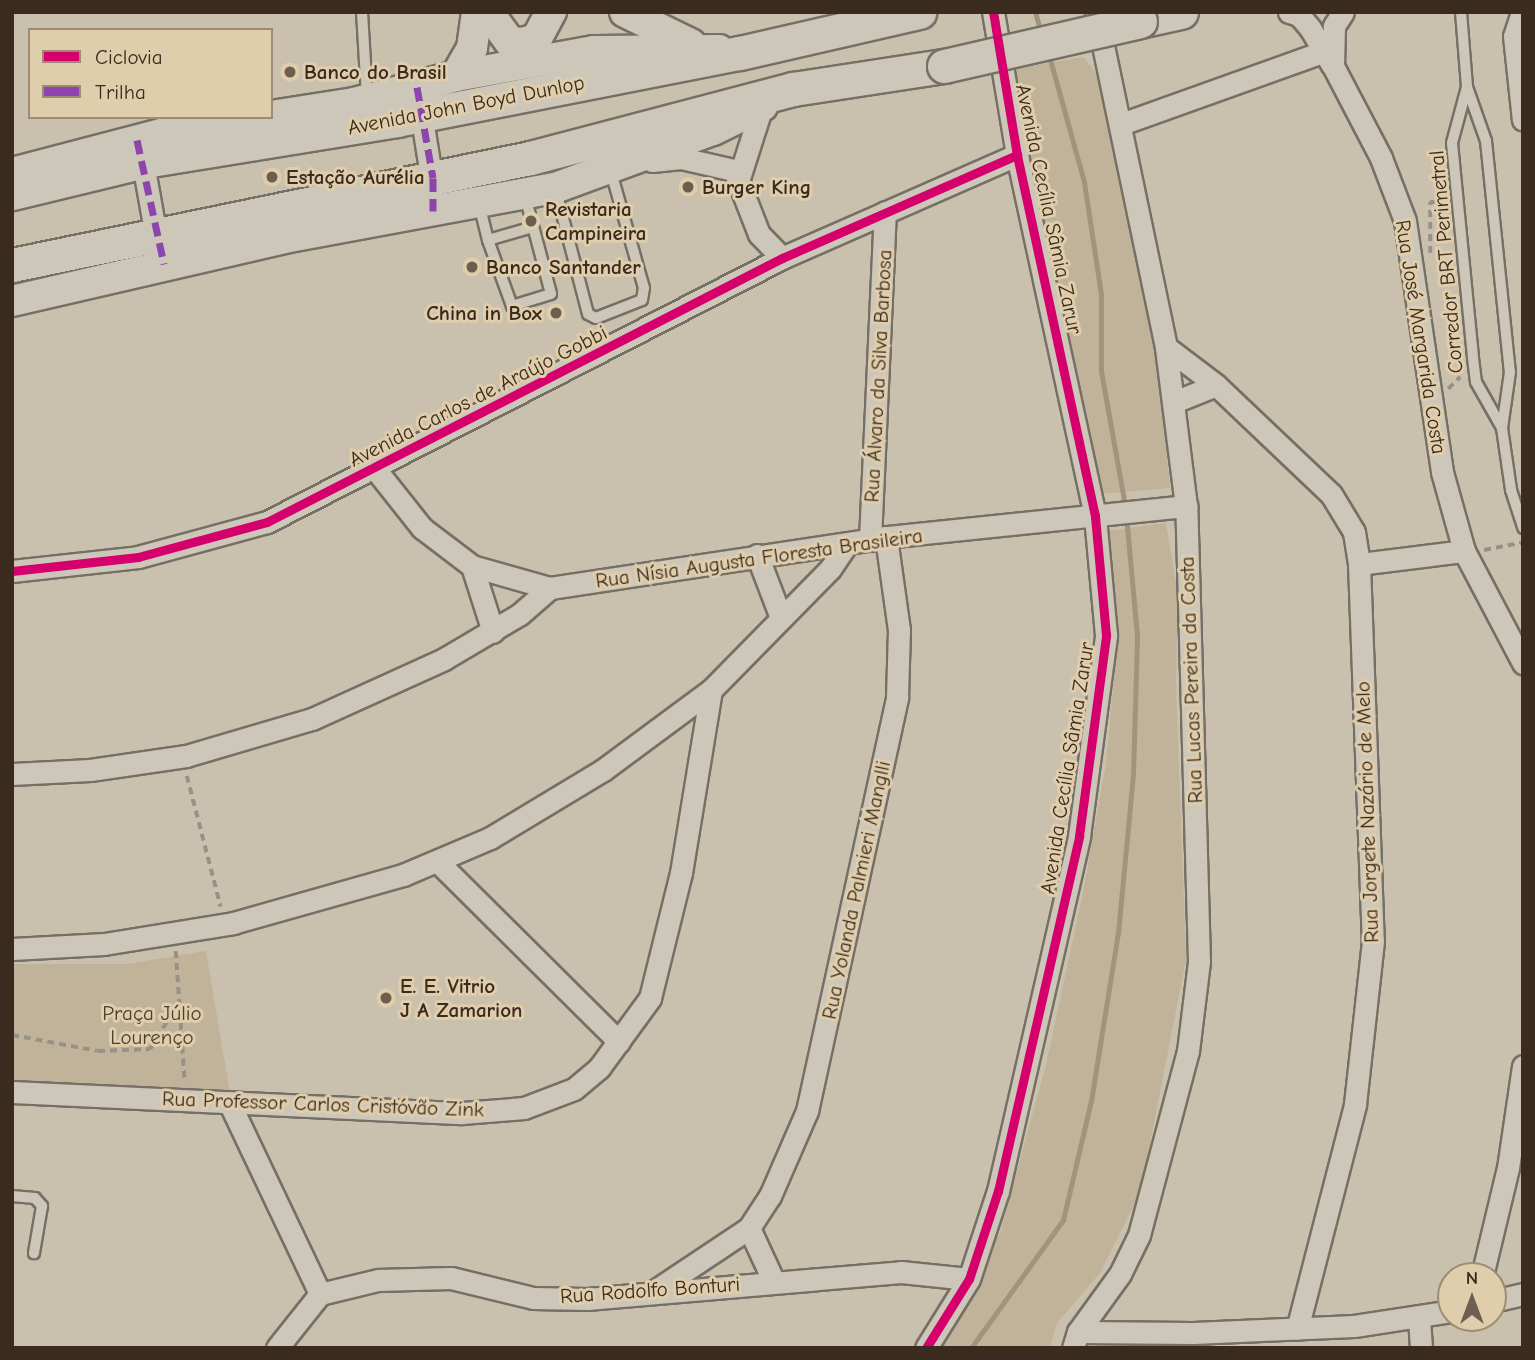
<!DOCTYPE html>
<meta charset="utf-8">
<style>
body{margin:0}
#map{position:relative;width:1535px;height:1360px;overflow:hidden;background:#cac0ae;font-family:"Comic Neue",sans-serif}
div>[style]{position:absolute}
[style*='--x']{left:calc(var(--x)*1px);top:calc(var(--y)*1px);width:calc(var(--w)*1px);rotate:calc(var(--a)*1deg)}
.green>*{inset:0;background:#c1b29a}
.stream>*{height:5px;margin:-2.5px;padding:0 2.5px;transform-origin:2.5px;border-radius:2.5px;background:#a3937e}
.path>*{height:3.5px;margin-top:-1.75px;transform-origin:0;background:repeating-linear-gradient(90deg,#989188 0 7px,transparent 0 12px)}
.roads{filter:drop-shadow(2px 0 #766f64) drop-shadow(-2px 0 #766f64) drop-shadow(0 2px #766f64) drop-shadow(0 -2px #766f64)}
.lane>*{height:10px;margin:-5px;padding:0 5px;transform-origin:5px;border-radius:5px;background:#cdc7ba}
.street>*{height:21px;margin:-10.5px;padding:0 10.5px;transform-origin:10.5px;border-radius:10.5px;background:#cdc7ba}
.secondary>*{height:30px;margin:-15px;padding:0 15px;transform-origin:15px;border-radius:15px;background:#cdc7ba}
.primary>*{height:33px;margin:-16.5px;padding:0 16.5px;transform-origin:16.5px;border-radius:16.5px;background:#cdc7ba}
.bridges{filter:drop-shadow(2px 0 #766f64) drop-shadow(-2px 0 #766f64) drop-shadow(0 2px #766f64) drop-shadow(0 -2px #766f64)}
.primary-bridge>*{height:33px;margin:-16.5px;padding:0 16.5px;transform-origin:16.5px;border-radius:16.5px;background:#cdc7ba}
.quiet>*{height:7px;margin-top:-3.5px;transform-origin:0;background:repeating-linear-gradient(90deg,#8e44ad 0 14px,transparent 0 21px)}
.cycleway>*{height:9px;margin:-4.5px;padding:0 4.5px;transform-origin:4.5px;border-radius:4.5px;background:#d6006c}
.dots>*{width:19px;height:19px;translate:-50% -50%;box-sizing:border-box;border:4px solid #dfcdab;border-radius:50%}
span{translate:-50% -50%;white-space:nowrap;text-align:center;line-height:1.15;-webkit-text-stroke:6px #dfcdab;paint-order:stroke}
.poi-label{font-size:21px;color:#3b2a1e;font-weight:700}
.left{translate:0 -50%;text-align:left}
.right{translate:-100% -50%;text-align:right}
.street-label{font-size:21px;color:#3b2a1e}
.park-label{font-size:21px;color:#4e3d2e}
.frame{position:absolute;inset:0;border:14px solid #3b2a1e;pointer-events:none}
.legend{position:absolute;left:28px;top:28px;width:245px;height:91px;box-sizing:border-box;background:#dfcdab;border:2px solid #9d8c73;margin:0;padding:9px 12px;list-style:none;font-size:21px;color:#3b2a1e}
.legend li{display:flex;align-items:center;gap:14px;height:35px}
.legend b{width:35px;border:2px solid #9d8c73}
.north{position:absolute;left:1437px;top:1262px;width:70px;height:70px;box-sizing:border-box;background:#dfcdab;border:2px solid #9d8c73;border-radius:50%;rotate:0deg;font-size:19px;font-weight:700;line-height:28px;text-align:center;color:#3b2a1e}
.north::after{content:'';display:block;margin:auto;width:24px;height:32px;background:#6d5e50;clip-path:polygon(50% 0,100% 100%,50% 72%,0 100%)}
</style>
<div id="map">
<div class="green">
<i style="clip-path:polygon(1083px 57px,1098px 76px,1113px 137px,1158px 364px,1170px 488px,1099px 494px,1032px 168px,1016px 69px)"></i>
<i style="clip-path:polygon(1166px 523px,1178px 596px,1176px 685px,1186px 960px,1140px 1193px,1100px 1273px,1057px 1323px,1050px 1348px,937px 1348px,1000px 1233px,1046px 1065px,1083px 893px,1106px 764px,1118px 638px,1106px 531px)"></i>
<i style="clip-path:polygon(206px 951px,230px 1093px,12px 1082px,12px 964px,127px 964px)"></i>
</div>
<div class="stream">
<i style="--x:1035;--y:12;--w:22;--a:74"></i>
<i style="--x:1048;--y:52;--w:135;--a:74.5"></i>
<i style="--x:1084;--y:182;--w:114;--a:81.4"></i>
<i style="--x:1101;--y:295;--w:76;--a:90"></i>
<i style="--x:1101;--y:371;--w:137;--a:79.9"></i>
<i style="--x:971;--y:1348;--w:158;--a:-54.3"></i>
<i style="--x:1063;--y:1220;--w:122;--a:-76.8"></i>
<i style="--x:1091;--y:1101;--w:170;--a:-80.9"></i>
<i style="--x:1118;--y:933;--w:160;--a:-84.6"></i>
<i style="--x:1133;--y:774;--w:138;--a:-88.3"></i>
<i style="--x:1137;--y:636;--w:121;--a:-95.2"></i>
</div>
<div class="path">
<i style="--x:1430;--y:253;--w:51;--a:-90"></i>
<i style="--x:1430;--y:202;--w:14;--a:0"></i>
<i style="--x:1448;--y:389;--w:17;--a:-45"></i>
<i style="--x:1484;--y:550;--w:38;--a:-11"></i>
<i style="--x:187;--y:776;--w:135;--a:75.5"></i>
<i style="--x:176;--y:951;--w:132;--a:86.1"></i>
<i style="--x:12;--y:1035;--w:87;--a:10.5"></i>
<i style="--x:98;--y:1051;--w:52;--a:-2.2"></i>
<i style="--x:150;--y:1049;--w:55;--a:-58.3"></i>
</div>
<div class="roads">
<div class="lane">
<i style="--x:362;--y:12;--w:85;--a:86.6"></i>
<i style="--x:1461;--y:12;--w:75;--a:85.4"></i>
<i style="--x:1467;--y:87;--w:57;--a:70.6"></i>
<i style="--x:1486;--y:141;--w:232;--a:84.1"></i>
<i style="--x:1510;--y:372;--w:57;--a:98.1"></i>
<i style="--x:1502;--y:428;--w:63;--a:81.7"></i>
<i style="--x:1511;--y:490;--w:40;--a:72"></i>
<i style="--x:1467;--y:87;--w:58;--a:105"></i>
<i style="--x:1452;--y:143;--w:216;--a:84.4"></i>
<i style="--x:1473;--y:358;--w:24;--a:83"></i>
<i style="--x:1476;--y:382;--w:53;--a:60.5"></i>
<i style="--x:556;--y:191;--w:127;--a:75.4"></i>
<i style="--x:588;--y:314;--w:9;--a:27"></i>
<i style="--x:596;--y:318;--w:49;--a:-21.4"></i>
<i style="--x:642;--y:300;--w:12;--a:-81"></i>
<i style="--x:644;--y:288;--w:124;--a:-105.9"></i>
<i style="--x:525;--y:196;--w:101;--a:75.1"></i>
<i style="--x:551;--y:294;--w:41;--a:162.9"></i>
<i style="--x:512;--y:306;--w:70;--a:-110"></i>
<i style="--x:488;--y:240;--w:47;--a:-16.1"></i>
<i style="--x:479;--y:204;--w:37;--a:76"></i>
<i style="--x:12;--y:1196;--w:23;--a:5"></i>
<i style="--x:35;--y:1198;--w:11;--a:49"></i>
<i style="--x:42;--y:1206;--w:48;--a:99.7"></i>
</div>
<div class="street">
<i style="--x:1289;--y:12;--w:10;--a:17"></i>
<i style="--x:1299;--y:15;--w:17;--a:50"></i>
<i style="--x:1310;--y:28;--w:43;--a:59.3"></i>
<i style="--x:1343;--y:12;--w:17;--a:123"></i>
<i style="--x:1334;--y:26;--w:40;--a:91.4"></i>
<i style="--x:1333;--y:66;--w:104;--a:62.4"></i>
<i style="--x:1381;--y:158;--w:67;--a:69.1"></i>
<i style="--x:1405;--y:221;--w:254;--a:81.6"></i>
<i style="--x:1442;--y:472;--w:82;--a:74.4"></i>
<i style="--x:1464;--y:551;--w:127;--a:62.2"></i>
<i style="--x:1522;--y:12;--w:25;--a:108"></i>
<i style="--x:1514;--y:36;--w:84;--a:83.9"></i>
<i style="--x:420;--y:106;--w:83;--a:81"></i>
<i style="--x:1121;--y:124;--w:223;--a:-19.7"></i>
<i style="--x:141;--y:152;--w:97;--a:79.9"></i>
<i style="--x:652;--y:161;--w:29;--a:-6"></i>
<i style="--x:681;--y:158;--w:54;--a:12.8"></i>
<i style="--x:734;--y:170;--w:69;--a:68.7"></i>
<i style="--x:759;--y:234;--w:33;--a:46"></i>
<i style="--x:739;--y:178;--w:76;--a:-72.3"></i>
<i style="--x:1166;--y:347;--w:63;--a:37.2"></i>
<i style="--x:1216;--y:385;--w:158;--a:43.5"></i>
<i style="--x:1331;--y:494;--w:44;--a:58.8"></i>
<i style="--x:1354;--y:532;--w:32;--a:81"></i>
<i style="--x:1359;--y:564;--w:377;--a:87.9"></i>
<i style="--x:1373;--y:941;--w:165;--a:96.3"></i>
<i style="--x:1355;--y:1105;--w:231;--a:104.5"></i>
<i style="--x:1174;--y:402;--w:45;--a:-22"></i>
<i style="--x:376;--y:470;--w:74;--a:51.6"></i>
<i style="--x:422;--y:528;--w:63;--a:37.2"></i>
<i style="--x:472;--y:566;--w:81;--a:15.8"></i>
<i style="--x:550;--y:588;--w:340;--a:-8.6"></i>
<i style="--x:886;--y:537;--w:302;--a:-5.9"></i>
<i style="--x:870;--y:540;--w:328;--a:-87.4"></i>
<i style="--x:757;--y:555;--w:67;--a:69.1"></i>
<i style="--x:1359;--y:564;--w:106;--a:-7.1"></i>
<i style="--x:472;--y:566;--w:69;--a:72.3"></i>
<i style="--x:12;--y:571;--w:127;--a:-6.3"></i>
<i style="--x:138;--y:557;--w:134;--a:-15.2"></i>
<i style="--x:267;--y:522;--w:579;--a:-27.14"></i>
<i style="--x:782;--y:258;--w:257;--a:-23.7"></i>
<i style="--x:12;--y:774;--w:78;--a:-2.9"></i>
<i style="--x:90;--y:770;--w:97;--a:-8.3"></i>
<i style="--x:186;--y:756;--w:131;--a:-16.4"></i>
<i style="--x:312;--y:719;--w:145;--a:-24.4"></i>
<i style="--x:444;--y:659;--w:88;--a:-30.6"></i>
<i style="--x:520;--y:614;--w:40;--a:-41"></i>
<i style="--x:438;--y:862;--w:255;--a:44.8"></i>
<i style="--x:12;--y:949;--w:92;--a:-3.1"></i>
<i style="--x:104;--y:944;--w:131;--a:-9.2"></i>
<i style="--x:233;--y:923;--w:177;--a:-15.8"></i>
<i style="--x:403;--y:875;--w:95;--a:-23"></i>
<i style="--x:490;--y:838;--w:132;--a:-31"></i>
<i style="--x:603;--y:770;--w:134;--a:-36.5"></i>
<i style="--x:711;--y:690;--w:170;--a:-45.5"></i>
<i style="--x:830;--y:569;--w:30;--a:-56"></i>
<i style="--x:12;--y:1092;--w:450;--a:2.7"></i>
<i style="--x:462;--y:1113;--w:62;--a:-4.6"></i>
<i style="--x:524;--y:1108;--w:53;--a:-20.8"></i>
<i style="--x:574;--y:1089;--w:33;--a:-40"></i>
<i style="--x:599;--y:1068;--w:87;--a:-53.9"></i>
<i style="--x:650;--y:998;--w:129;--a:-76.1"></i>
<i style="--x:681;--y:873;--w:185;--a:-80.7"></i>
<i style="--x:229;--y:1102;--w:212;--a:64.6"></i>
<i style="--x:749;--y:1228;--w:57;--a:65.2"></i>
<i style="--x:1482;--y:1276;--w:111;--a:-76.5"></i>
<i style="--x:1508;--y:1168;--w:103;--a:-81.6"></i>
<i style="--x:653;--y:1292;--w:115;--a:-33.7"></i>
<i style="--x:749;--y:1228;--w:38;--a:-57"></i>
<i style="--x:770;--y:1196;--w:93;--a:-66.5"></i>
<i style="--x:807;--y:1111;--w:424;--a:-77.7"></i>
<i style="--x:897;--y:697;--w:67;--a:-88.3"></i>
<i style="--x:899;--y:630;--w:94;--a:-98"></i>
<i style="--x:1493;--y:1301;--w:31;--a:-13"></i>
<i style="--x:1419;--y:1319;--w:29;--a:86"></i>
<i style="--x:1078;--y:1332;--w:115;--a:0.5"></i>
<i style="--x:1193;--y:1333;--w:161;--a:-2.5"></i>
<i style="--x:1354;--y:1326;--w:98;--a:-8.8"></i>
<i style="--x:277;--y:1348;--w:69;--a:-51.5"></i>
<i style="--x:320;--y:1294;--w:60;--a:-13.6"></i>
<i style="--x:378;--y:1280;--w:73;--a:-1.6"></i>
<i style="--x:451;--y:1278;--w:84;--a:13.7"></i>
<i style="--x:533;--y:1298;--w:54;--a:1.1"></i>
<i style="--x:587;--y:1299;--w:315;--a:-4.9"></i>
<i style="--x:901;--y:1272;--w:68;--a:5.9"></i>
<i style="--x:926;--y:1348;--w:81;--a:-58.1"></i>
<i style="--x:969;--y:1279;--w:93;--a:-71.8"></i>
<i style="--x:998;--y:1191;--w:364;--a:-77.1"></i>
<i style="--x:1079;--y:836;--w:203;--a:-82.3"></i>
<i style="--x:1106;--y:635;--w:120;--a:-95.3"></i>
<i style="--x:1095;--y:516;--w:369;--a:-102.2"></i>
<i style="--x:1017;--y:155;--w:145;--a:-99.5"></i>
<i style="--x:1073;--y:1348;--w:17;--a:-73"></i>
<i style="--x:1078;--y:1332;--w:72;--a:-54.1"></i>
<i style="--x:1120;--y:1274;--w:43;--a:-64"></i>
<i style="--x:1139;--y:1235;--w:190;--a:-75.1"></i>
<i style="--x:1188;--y:1051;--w:91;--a:-83"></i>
<i style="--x:1199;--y:961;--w:455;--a:-91.6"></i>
<i style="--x:1186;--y:506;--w:160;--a:-97.2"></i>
<i style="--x:1166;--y:347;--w:342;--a:-101.8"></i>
</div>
<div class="secondary">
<i style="--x:488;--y:12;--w:37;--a:54"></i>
<i style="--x:510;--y:42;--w:14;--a:4"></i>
<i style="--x:524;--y:43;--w:14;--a:-21"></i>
<i style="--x:537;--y:38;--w:30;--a:-62"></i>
<i style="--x:625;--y:12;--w:73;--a:25.9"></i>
<i style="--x:456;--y:76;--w:32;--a:-60"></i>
<i style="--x:472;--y:48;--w:36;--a:-82"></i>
<i style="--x:271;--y:116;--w:84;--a:-8.9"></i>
<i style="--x:354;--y:103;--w:106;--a:-14.8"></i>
<i style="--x:456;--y:76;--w:140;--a:-10.3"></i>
<i style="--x:594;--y:51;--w:125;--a:-0.5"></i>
<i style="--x:12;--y:173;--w:157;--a:-14.7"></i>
<i style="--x:164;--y:133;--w:99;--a:-9.3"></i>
<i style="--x:12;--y:301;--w:279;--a:-13"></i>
<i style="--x:284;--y:238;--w:276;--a:-10.5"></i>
<i style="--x:555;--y:188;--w:168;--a:-20.2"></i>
<i style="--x:713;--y:130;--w:55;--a:-26.1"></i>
</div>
<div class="primary">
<i style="--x:1140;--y:21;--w:42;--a:-12.4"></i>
<i style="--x:12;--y:193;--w:136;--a:-13.6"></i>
<i style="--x:144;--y:161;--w:256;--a:-9.2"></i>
<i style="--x:397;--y:120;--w:349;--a:-11.1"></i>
<i style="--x:740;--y:53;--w:184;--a:-12.9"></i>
<i style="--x:12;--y:265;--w:529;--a:-11.67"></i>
<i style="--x:530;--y:158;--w:272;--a:-14.7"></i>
<i style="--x:793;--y:89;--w:153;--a:-8.7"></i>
</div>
</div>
<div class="bridges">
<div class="primary-bridge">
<i style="--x:944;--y:66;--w:201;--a:-12.9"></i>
</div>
</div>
<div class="quiet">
<i style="--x:417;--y:87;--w:92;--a:80"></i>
<i style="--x:433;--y:178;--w:33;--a:90"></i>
<i style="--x:137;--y:140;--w:127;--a:77.7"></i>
</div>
<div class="cycleway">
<i style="--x:12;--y:571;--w:127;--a:-6.3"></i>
<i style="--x:138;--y:557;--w:134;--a:-15.2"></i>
<i style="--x:267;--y:522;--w:579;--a:-27.14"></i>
<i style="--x:782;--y:258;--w:257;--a:-23.7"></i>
<i style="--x:926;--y:1348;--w:81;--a:-58.1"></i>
<i style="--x:969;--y:1279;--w:93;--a:-71.8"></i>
<i style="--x:998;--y:1191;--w:364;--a:-77.1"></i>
<i style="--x:1079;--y:836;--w:203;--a:-82.3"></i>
<i style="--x:1106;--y:635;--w:120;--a:-95.3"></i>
<i style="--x:1095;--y:516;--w:369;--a:-102.2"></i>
<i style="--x:1017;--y:155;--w:145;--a:-99.5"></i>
</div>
<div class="dots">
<i style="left:290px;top:72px;background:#6d5e50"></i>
<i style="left:272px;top:177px;background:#6d5e50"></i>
<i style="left:688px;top:187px;background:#6d5e50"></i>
<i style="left:531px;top:221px;background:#6d5e50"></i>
<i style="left:472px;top:267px;background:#6d5e50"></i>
<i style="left:556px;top:313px;background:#6d5e50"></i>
<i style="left:386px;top:998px;background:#6d5e50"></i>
</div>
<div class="poi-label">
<span class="left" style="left:304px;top:72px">Banco do Brasil</span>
<span class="left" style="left:286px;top:177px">Estação Aurélia</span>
<span class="left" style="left:702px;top:187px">Burger King</span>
<span class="left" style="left:545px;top:221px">Revistaria<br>Campineira</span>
<span class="left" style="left:486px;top:267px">Banco Santander</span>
<span class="right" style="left:542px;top:313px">China in Box</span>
<span class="left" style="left:400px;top:998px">E. E. Vitrio<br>J A Zamarion</span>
</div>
<div class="street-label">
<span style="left:466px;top:105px;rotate:-11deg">Avenida John Boyd Dunlop</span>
<span style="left:1049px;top:209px;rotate:78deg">Avenida Cecília Sâmia Zarur</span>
<span style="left:1446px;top:262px;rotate:-95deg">Corredor BRT Perimetral</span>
<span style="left:1421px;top:337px;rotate:81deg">Rua José Margarida Costa</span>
<span style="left:878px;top:376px;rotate:-87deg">Rua Álvaro da Silva Barbosa</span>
<span style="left:478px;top:396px;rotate:-27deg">Avenida Carlos de Araújo Gobbi</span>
<span style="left:759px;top:558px;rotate:-8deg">Rua Nísia Augusta Floresta Brasileira</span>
<span style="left:1191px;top:680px;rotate:-92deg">Rua Lucas Pereira da Costa</span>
<span style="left:1067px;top:768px;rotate:-81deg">Avenida Cecília Sâmia Zarur</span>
<span style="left:1367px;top:812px;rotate:-92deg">Rua Jorgete Nazário de Melo</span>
<span style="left:856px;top:890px;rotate:-78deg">Rua Yolanda Palmieri Manglli</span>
<span style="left:323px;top:1104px;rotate:2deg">Rua Professor Carlos Cristóvão Zink</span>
<span style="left:650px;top:1290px;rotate:-4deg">Rua Rodolfo Bonturi</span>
</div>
<div class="park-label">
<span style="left:152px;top:1025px">Praça Júlio<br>Lourenço</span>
</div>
<div class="frame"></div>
<ul class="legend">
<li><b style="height:9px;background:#d6006c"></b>Ciclovia</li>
<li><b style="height:9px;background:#8e44ad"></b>Trilha</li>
</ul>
<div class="north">N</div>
</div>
